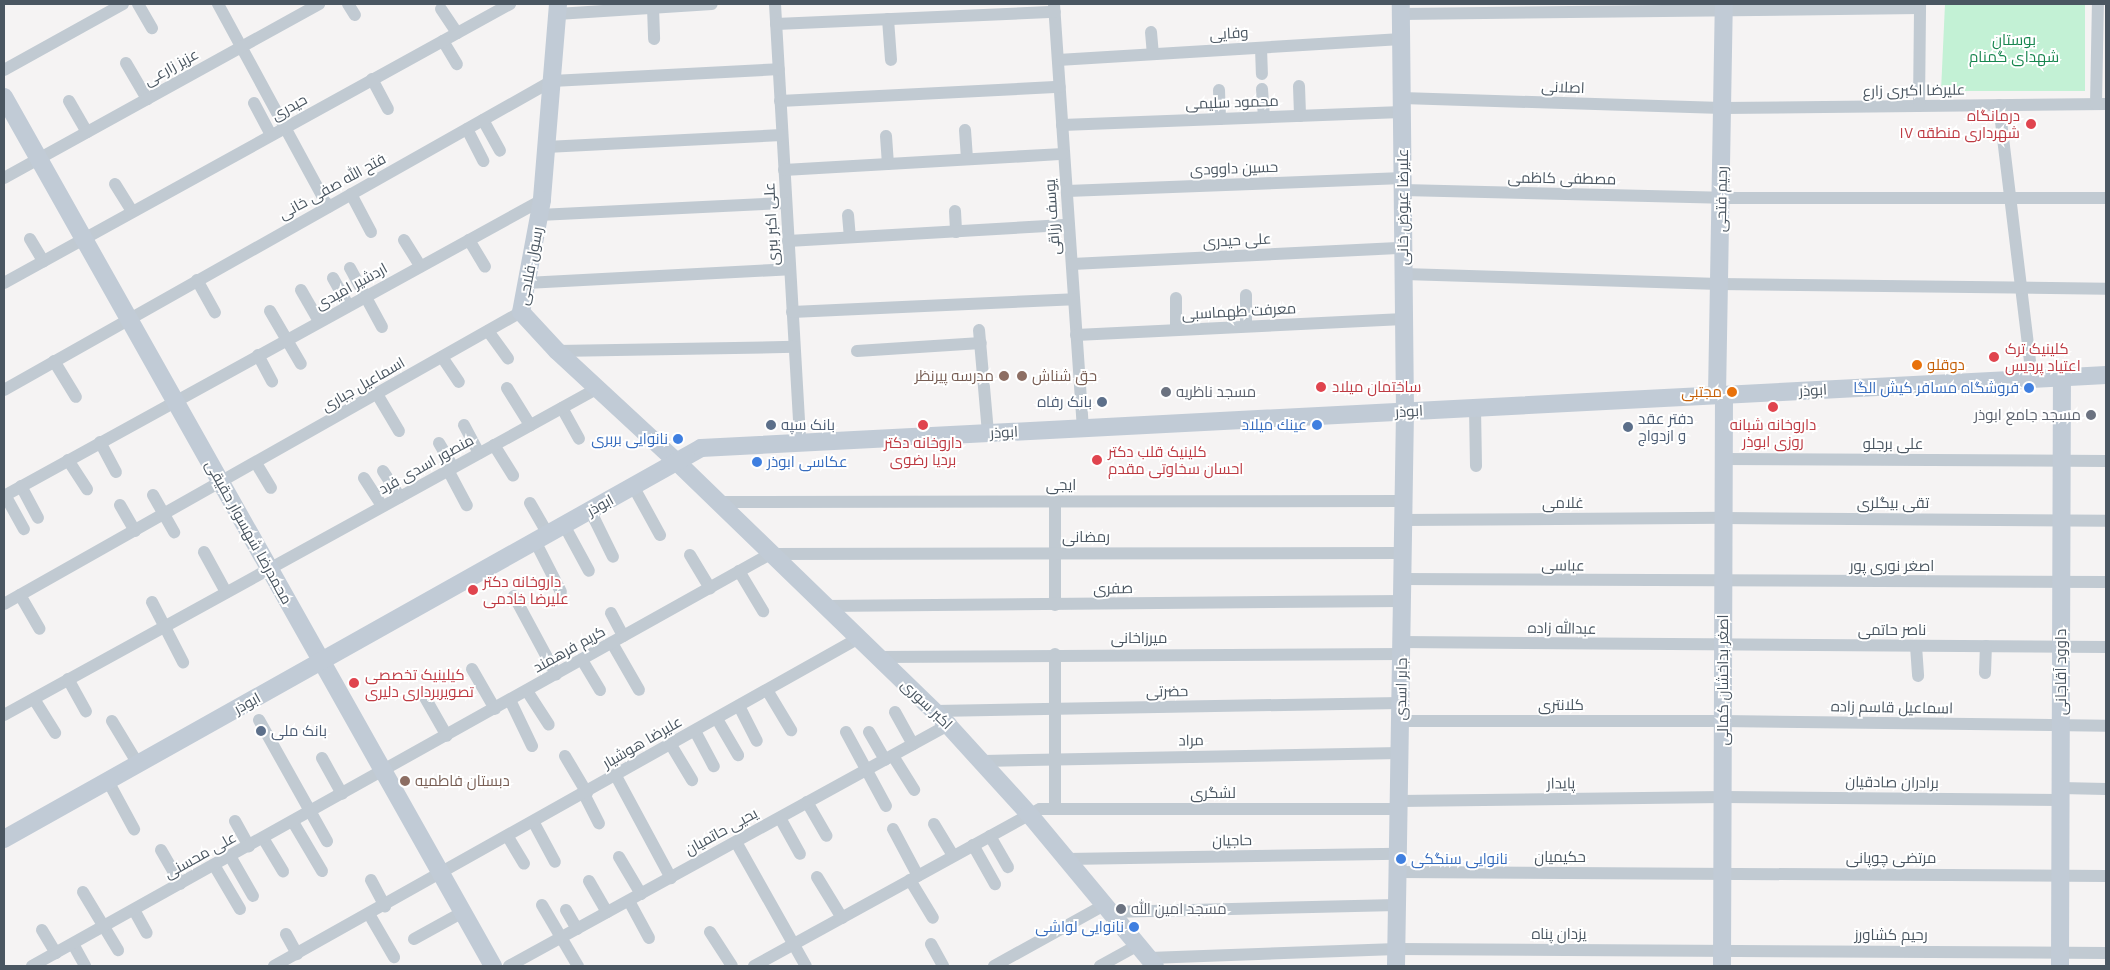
<!DOCTYPE html>
<meta charset="utf-8">
<style>
body{margin:0}
#map{position:relative;width:2110px;height:970px;overflow:hidden;background:#f5f3f3;font-family:"Space Grotesk",Cairo,sans-serif}
div>[style]{position:absolute}
[style*='--x']{left:calc(var(--x)*1px);top:calc(var(--y)*1px);width:calc(var(--w)*1px);rotate:calc(var(--a)*1deg)}
.green>*{inset:0;background:#c3f1d5}
.street>*{height:12px;margin:-6px;padding:0 6px;transform-origin:6px;border-radius:6px;background:#c1cad2}
.secondary>*{height:18px;margin:-9px;padding:0 9px;transform-origin:9px;border-radius:9px;background:#c1cbd6}
.dots>*{width:14px;height:14px;translate:-50% -50%;box-sizing:border-box;border:2px solid #fff;border-radius:50%}
span{translate:-50% -50%;white-space:nowrap;text-align:center;line-height:1.15;-webkit-text-stroke:4px #fff;paint-order:stroke}
.street-label{font-size:15px;color:#4a5661}
.park-label{font-size:15px;color:#17864f}
.health-label{font-size:15px;color:#be3a42}
.right{translate:-100% -50%;text-align:right}
.left{translate:0 -50%;text-align:left}
.food-label{font-size:15px;color:#c56008}
.education-label{font-size:15px;color:#785e54}
.shop-label{font-size:15px;color:#366cbe}
.worship-label{font-size:15px;color:#5b616d}
.service-label{font-size:15px;color:#4e5e75}
.frame{position:absolute;inset:0;border:5px solid #4a5661;pointer-events:none}
</style>
<div id="map">
<div class="green">
<i style="clip-path:polygon(1945px 4px,2085px 4px,2085px 91px,1941px 91px)"></i>
</div>
<div class="street">
<i style="--x:138;--y:4;--w:28;--a:60"></i>
<i style="--x:218;--y:4;--w:231;--a:61.5"></i>
<i style="--x:348;--y:4;--w:13;--a:58"></i>
<i style="--x:775;--y:4;--w:440;--a:86.7"></i>
<i style="--x:1054;--y:4;--w:425;--a:86.1"></i>
<i style="--x:653;--y:7;--w:32;--a:88"></i>
<i style="--x:441;--y:9;--w:29;--a:56"></i>
<i style="--x:557;--y:14;--w:155;--a:-3.7"></i>
<i style="--x:1401;--y:14;--w:519;--a:-0.66"></i>
<i style="--x:888;--y:19;--w:41;--a:85.8"></i>
<i style="--x:776;--y:24;--w:279;--a:-2.5"></i>
<i style="--x:1151;--y:32;--w:22;--a:85"></i>
<i style="--x:443;--y:41;--w:27;--a:59"></i>
<i style="--x:1261;--y:48;--w:26;--a:88"></i>
<i style="--x:1058;--y:60;--w:344;--a:-3.5"></i>
<i style="--x:126;--y:63;--w:42;--a:59.7"></i>
<i style="--x:4;--y:70;--w:136;--a:-29"></i>
<i style="--x:372;--y:79;--w:34;--a:62"></i>
<i style="--x:1299;--y:86;--w:30;--a:88"></i>
<i style="--x:1262;--y:89;--w:28;--a:86"></i>
<i style="--x:1219;--y:90;--w:29;--a:88"></i>
<i style="--x:1402;--y:98;--w:320;--a:1.8"></i>
<i style="--x:1722;--y:108;--w:384;--a:-0.6"></i>
<i style="--x:69;--y:101;--w:36;--a:60"></i>
<i style="--x:780;--y:101;--w:280;--a:-2.9"></i>
<i style="--x:254;--y:103;--w:36;--a:62"></i>
<i style="--x:2096;--y:104;--w:100;--a:-88.9"></i>
<i style="--x:1999;--y:105;--w:275;--a:83.1"></i>
<i style="--x:1919;--y:106;--w:102;--a:-89.4"></i>
<i style="--x:483;--y:120;--w:35;--a:61"></i>
<i style="--x:1062;--y:125;--w:340;--a:-2.2"></i>
<i style="--x:467;--y:129;--w:36;--a:63"></i>
<i style="--x:965;--y:130;--w:29;--a:86"></i>
<i style="--x:886;--y:136;--w:28;--a:86"></i>
<i style="--x:546;--y:147;--w:236;--a:-2.9"></i>
<i style="--x:784;--y:170;--w:280;--a:-3.3"></i>
<i style="--x:4;--y:178;--w:360;--a:-28.9"></i>
<i style="--x:115;--y:184;--w:32;--a:58"></i>
<i style="--x:1403;--y:190;--w:318;--a:1.4"></i>
<i style="--x:1721;--y:198;--w:385;--a:0"></i>
<i style="--x:1067;--y:191;--w:336;--a:-2.2"></i>
<i style="--x:351;--y:194;--w:43;--a:62.2"></i>
<i style="--x:955;--y:211;--w:21;--a:87"></i>
<i style="--x:539;--y:215;--w:247;--a:-2.8"></i>
<i style="--x:848;--y:215;--w:22;--a:85"></i>
<i style="--x:30;--y:239;--w:26;--a:59"></i>
<i style="--x:404;--y:240;--w:31;--a:58"></i>
<i style="--x:469;--y:240;--w:31;--a:59"></i>
<i style="--x:788;--y:241;--w:281;--a:-3.3"></i>
<i style="--x:1072;--y:264;--w:331;--a:-2.8"></i>
<i style="--x:350;--y:268;--w:67;--a:61.5"></i>
<i style="--x:1404;--y:274;--w:315;--a:1.8"></i>
<i style="--x:1719;--y:284;--w:387;--a:0.7"></i>
<i style="--x:333;--y:278;--w:31;--a:61"></i>
<i style="--x:197;--y:280;--w:37;--a:61"></i>
<i style="--x:4;--y:283;--w:578;--a:-28.87"></i>
<i style="--x:526;--y:283;--w:264;--a:-3"></i>
<i style="--x:301;--y:290;--w:36;--a:60"></i>
<i style="--x:1246;--y:295;--w:31;--a:90"></i>
<i style="--x:270;--y:311;--w:61;--a:59.7"></i>
<i style="--x:792;--y:312;--w:282;--a:-2.6"></i>
<i style="--x:979;--y:330;--w:103;--a:85"></i>
<i style="--x:1176;--y:330;--w:32;--a:-90"></i>
<i style="--x:488;--y:331;--w:34;--a:54"></i>
<i style="--x:1076;--y:335;--w:328;--a:-2.8"></i>
<i style="--x:557;--y:351;--w:237;--a:-1"></i>
<i style="--x:857;--y:351;--w:124;--a:-3.7"></i>
<i style="--x:258;--y:355;--w:30;--a:62"></i>
<i style="--x:442;--y:357;--w:30;--a:56"></i>
<i style="--x:54;--y:361;--w:42;--a:58.6"></i>
<i style="--x:507;--y:388;--w:44;--a:58.1"></i>
<i style="--x:4;--y:390;--w:629;--a:-29.42"></i>
<i style="--x:552;--y:81;--w:227;--a:-3"></i>
<i style="--x:377;--y:394;--w:43;--a:59.3"></i>
<i style="--x:562;--y:408;--w:35;--a:61"></i>
<i style="--x:1475;--y:408;--w:58;--a:89"></i>
<i style="--x:464;--y:425;--w:32;--a:62"></i>
<i style="--x:100;--y:442;--w:34;--a:62"></i>
<i style="--x:439;--y:443;--w:28;--a:60"></i>
<i style="--x:494;--y:445;--w:36;--a:58"></i>
<i style="--x:1724;--y:459;--w:382;--a:0.3"></i>
<i style="--x:68;--y:460;--w:35;--a:57"></i>
<i style="--x:256;--y:463;--w:29;--a:59"></i>
<i style="--x:448;--y:470;--w:40;--a:62"></i>
<i style="--x:383;--y:471;--w:31;--a:57"></i>
<i style="--x:364;--y:478;--w:33;--a:57"></i>
<i style="--x:21;--y:486;--w:36;--a:62"></i>
<i style="--x:633;--y:486;--w:56;--a:61.1"></i>
<i style="--x:5;--y:495;--w:39;--a:61"></i>
<i style="--x:153;--y:495;--w:43;--a:60.4"></i>
<i style="--x:4;--y:496;--w:614;--a:-28.82"></i>
<i style="--x:718;--y:502;--w:685;--a:-0.08"></i>
<i style="--x:1055;--y:502;--w:103;--a:90"></i>
<i style="--x:530;--y:503;--w:36;--a:60"></i>
<i style="--x:120;--y:505;--w:30;--a:60"></i>
<i style="--x:590;--y:510;--w:52;--a:63.9"></i>
<i style="--x:1403;--y:520;--w:321;--a:-0.4"></i>
<i style="--x:1724;--y:518;--w:382;--a:0.4"></i>
<i style="--x:564;--y:525;--w:52;--a:61.5"></i>
<i style="--x:535;--y:541;--w:57;--a:63"></i>
<i style="--x:204;--y:552;--w:46;--a:61.2"></i>
<i style="--x:690;--y:555;--w:39;--a:59"></i>
<i style="--x:739;--y:571;--w:47;--a:59"></i>
<i style="--x:1402;--y:579;--w:704;--a:0.24"></i>
<i style="--x:20;--y:595;--w:39;--a:60"></i>
<i style="--x:514;--y:596;--w:89;--a:61.7"></i>
<i style="--x:152;--y:602;--w:68;--a:62.7"></i>
<i style="--x:4;--y:604;--w:594;--a:-29.46"></i>
<i style="--x:824;--y:606;--w:578;--a:-0.5"></i>
<i style="--x:611;--y:613;--w:26;--a:62"></i>
<i style="--x:1401;--y:642;--w:705;--a:0.41"></i>
<i style="--x:612;--y:643;--w:54;--a:60.1"></i>
<i style="--x:1916;--y:646;--w:30;--a:86"></i>
<i style="--x:878;--y:657;--w:523;--a:-0.33"></i>
<i style="--x:582;--y:660;--w:35;--a:59"></i>
<i style="--x:472;--y:669;--w:46;--a:60.1"></i>
<i style="--x:1985;--y:673;--w:27;--a:-88"></i>
<i style="--x:68;--y:679;--w:37;--a:61"></i>
<i style="--x:767;--y:690;--w:47;--a:59"></i>
<i style="--x:527;--y:691;--w:40;--a:57.1"></i>
<i style="--x:423;--y:694;--w:48;--a:60.3"></i>
<i style="--x:34;--y:699;--w:40;--a:58"></i>
<i style="--x:510;--y:700;--w:51;--a:64.4"></i>
<i style="--x:739;--y:706;--w:39;--a:63"></i>
<i style="--x:935;--y:711;--w:465;--a:-1"></i>
<i style="--x:895;--y:712;--w:37;--a:61"></i>
<i style="--x:4;--y:715;--w:678;--a:-28.83"></i>
<i style="--x:717;--y:719;--w:42;--a:59.7"></i>
<i style="--x:259;--y:720;--w:139;--a:60.7"></i>
<i style="--x:112;--y:721;--w:50;--a:58.8"></i>
<i style="--x:1400;--y:721;--w:323;--a:0"></i>
<i style="--x:1723;--y:721;--w:383;--a:0.7"></i>
<i style="--x:695;--y:731;--w:40;--a:62"></i>
<i style="--x:846;--y:732;--w:84;--a:61.6"></i>
<i style="--x:869;--y:732;--w:32;--a:60"></i>
<i style="--x:671;--y:745;--w:41;--a:59"></i>
<i style="--x:565;--y:756;--w:43;--a:59.3"></i>
<i style="--x:893;--y:756;--w:40;--a:58"></i>
<i style="--x:322;--y:758;--w:41;--a:60.9"></i>
<i style="--x:983;--y:761;--w:417;--a:-1.1"></i>
<i style="--x:616;--y:776;--w:116;--a:61.7"></i>
<i style="--x:108;--y:781;--w:55;--a:61.6"></i>
<i style="--x:2061;--y:788;--w:45;--a:1.3"></i>
<i style="--x:584;--y:794;--w:33;--a:63"></i>
<i style="--x:1399;--y:801;--w:324;--a:-0.7"></i>
<i style="--x:1723;--y:797;--w:337;--a:0.5"></i>
<i style="--x:807;--y:802;--w:39;--a:60"></i>
<i style="--x:1055;--y:809;--w:155;--a:-90"></i>
<i style="--x:780;--y:818;--w:41;--a:60.9"></i>
<i style="--x:235;--y:821;--w:29;--a:61"></i>
<i style="--x:293;--y:822;--w:57;--a:59.4"></i>
<i style="--x:534;--y:823;--w:44;--a:61.7"></i>
<i style="--x:934;--y:824;--w:37;--a:59"></i>
<i style="--x:893;--y:829;--w:53;--a:62"></i>
<i style="--x:990;--y:836;--w:36;--a:60"></i>
<i style="--x:508;--y:837;--w:31;--a:59"></i>
<i style="--x:263;--y:838;--w:39;--a:59"></i>
<i style="--x:736;--y:842;--w:142;--a:60.6"></i>
<i style="--x:973;--y:845;--w:45;--a:60.6"></i>
<i style="--x:161;--y:850;--w:39;--a:60"></i>
<i style="--x:230;--y:856;--w:46;--a:60.1"></i>
<i style="--x:619;--y:857;--w:43;--a:59.3"></i>
<i style="--x:1066;--y:859;--w:332;--a:-0.9"></i>
<i style="--x:214;--y:865;--w:51;--a:59.4"></i>
<i style="--x:1398;--y:872;--w:708;--a:0.32"></i>
<i style="--x:817;--y:877;--w:48;--a:58.6"></i>
<i style="--x:371;--y:880;--w:30;--a:62"></i>
<i style="--x:910;--y:880;--w:44;--a:58.8"></i>
<i style="--x:589;--y:881;--w:36;--a:60"></i>
<i style="--x:83;--y:892;--w:68;--a:58.9"></i>
<i style="--x:629;--y:901;--w:42;--a:61.6"></i>
<i style="--x:542;--y:905;--w:71;--a:59.5"></i>
<i style="--x:134;--y:910;--w:26;--a:61"></i>
<i style="--x:566;--y:910;--w:22;--a:60"></i>
<i style="--x:1110;--y:912;--w:287;--a:-1.4"></i>
<i style="--x:369;--y:914;--w:50;--a:59.8"></i>
<i style="--x:42;--y:930;--w:27;--a:59"></i>
<i style="--x:710;--y:932;--w:40;--a:57.1"></i>
<i style="--x:286;--y:934;--w:23;--a:61"></i>
<i style="--x:414;--y:939;--w:56;--a:-28.9"></i>
<i style="--x:73;--y:944;--w:25;--a:61"></i>
<i style="--x:931;--y:944;--w:25;--a:61"></i>
<i style="--x:1149;--y:958;--w:248;--a:-2.1"></i>
<i style="--x:1397;--y:949;--w:709;--a:0.32"></i>
<i style="--x:32;--y:966;--w:845;--a:-29.17"></i>
<i style="--x:770;--y:554;--w:633;--a:-0.09"></i>
<i style="--x:274;--y:966;--w:671;--a:-29.28"></i>
<i style="--x:509;--y:966;--w:501;--a:-28.77"></i>
<i style="--x:754;--y:966;--w:326;--a:-28.8"></i>
<i style="--x:1040;--y:809;--w:359;--a:0"></i>
<i style="--x:994;--y:966;--w:126;--a:-29"></i>
<i style="--x:1100;--y:966;--w:43;--a:-28.9"></i>
</div>
<div class="secondary">
<i style="--x:558;--y:4;--w:197;--a:94.7"></i>
<i style="--x:542;--y:200;--w:114;--a:100.6"></i>
<i style="--x:521;--y:312;--w:53;--a:47.3"></i>
<i style="--x:557;--y:351;--w:163;--a:42.8"></i>
<i style="--x:677;--y:462;--w:378;--a:44.1"></i>
<i style="--x:948;--y:725;--w:120;--a:47.7"></i>
<i style="--x:1029;--y:814;--w:197;--a:50.3"></i>
<i style="--x:4;--y:97;--w:997;--a:60.63"></i>
<i style="--x:1717;--y:395;--w:391;--a:-89"></i>
<i style="--x:4;--y:839;--w:799;--a:-29.29"></i>
<i style="--x:701;--y:448;--w:1407;--a:-2.97"></i>
<i style="--x:1396;--y:966;--w:555;--a:-89.07"></i>
<i style="--x:1405;--y:411;--w:407;--a:-90.6"></i>
<i style="--x:1722;--y:966;--w:571;--a:-89.8"></i>
<i style="--x:2060;--y:966;--w:589;--a:-89.81"></i>
</div>
<div class="dots">
<i style="left:2031px;top:124px;background:#e0444e"></i>
<i style="left:1994px;top:357px;background:#e0444e"></i>
<i style="left:1917px;top:365px;background:#e8710a"></i>
<i style="left:1004px;top:376px;background:#8d6e63"></i>
<i style="left:1022px;top:376px;background:#8d6e63"></i>
<i style="left:1321px;top:387px;background:#e0444e"></i>
<i style="left:2029px;top:388px;background:#3f7fe0"></i>
<i style="left:1166px;top:392px;background:#6b7280"></i>
<i style="left:1732px;top:392px;background:#e8710a"></i>
<i style="left:1102px;top:402px;background:#5c6f8a"></i>
<i style="left:1773px;top:407px;background:#e0444e"></i>
<i style="left:2091px;top:415px;background:#6b7280"></i>
<i style="left:771px;top:425px;background:#5c6f8a"></i>
<i style="left:923px;top:425px;background:#e0444e"></i>
<i style="left:1317px;top:425px;background:#3f7fe0"></i>
<i style="left:1628px;top:427px;background:#5c6f8a"></i>
<i style="left:678px;top:439px;background:#3f7fe0"></i>
<i style="left:1097px;top:460px;background:#e0444e"></i>
<i style="left:757px;top:462px;background:#3f7fe0"></i>
<i style="left:473px;top:590px;background:#e0444e"></i>
<i style="left:354px;top:683px;background:#e0444e"></i>
<i style="left:261px;top:731px;background:#5c6f8a"></i>
<i style="left:405px;top:781px;background:#8d6e63"></i>
<i style="left:1401px;top:859px;background:#3f7fe0"></i>
<i style="left:1121px;top:909px;background:#6b7280"></i>
<i style="left:1134px;top:927px;background:#3f7fe0"></i>
</div>
<div class="street-label">
<span style="left:1229px;top:33px;rotate:-3deg">وفایی</span>
<span style="left:171px;top:67px;rotate:-29deg">عزیز زارعی</span>
<span style="left:1563px;top:87px;rotate:2deg">اصلانی</span>
<span style="left:1914px;top:90px;rotate:-1deg">علیرضا اکبری زارع</span>
<span style="left:1232px;top:102px;rotate:-2deg">محمود سلیمی</span>
<span style="left:289px;top:107px;rotate:-29deg">حیدری</span>
<span style="left:1234px;top:168px;rotate:-2deg">حسین داوودی</span>
<span style="left:1562px;top:178px;rotate:1deg">مصطفی کاظمی</span>
<span style="left:332px;top:186px;rotate:-29deg">فتح الله صفی خانی</span>
<span style="left:1721px;top:199px;rotate:-89deg">رحیم فتحی</span>
<span style="left:1403px;top:207px;rotate:-90deg">علیرضا عیوض خانی</span>
<span style="left:1052px;top:217px;rotate:-94deg">یوسف رزاقی</span>
<span style="left:771px;top:224px;rotate:-93deg">علی اکبر ببری</span>
<span style="left:1237px;top:240px;rotate:-3deg">علی حیدری</span>
<span style="left:530px;top:266px;rotate:-79deg">رسول فلاحی</span>
<span style="left:351px;top:286px;rotate:-29deg">اردشیر امیدی</span>
<span style="left:1239px;top:311px;rotate:-3deg">معرفت طهماسبی</span>
<span style="left:363px;top:384px;rotate:-30deg">اسماعیل جباری</span>
<span style="left:1813px;top:390px;rotate:-3deg">ابوذر</span>
<span style="left:1409px;top:411px;rotate:-3deg">ابوذر</span>
<span style="left:1004px;top:432px;rotate:-3deg">ابوذر</span>
<span style="left:1893px;top:444px">علی برجلو</span>
<span style="left:426px;top:464px;rotate:-29deg">منصور اسدی فرد</span>
<span style="left:1061px;top:485px">ایجی</span>
<span style="left:1563px;top:503px">غلامی</span>
<span style="left:1893px;top:503px">تقی بیگلری</span>
<span style="left:600px;top:505px;rotate:-29deg">ابوذر</span>
<span style="left:249px;top:532px;rotate:61deg">محمدرضا شهسوار حقیقی</span>
<span style="left:1086px;top:537px">رمضانی</span>
<span style="left:1563px;top:565px;rotate:1deg">عباسی</span>
<span style="left:1892px;top:566px">اصغر نوری پور</span>
<span style="left:1113px;top:588px;rotate:-1deg">صفری</span>
<span style="left:1562px;top:628px;rotate:1deg">عبدالله زاده</span>
<span style="left:1892px;top:630px">ناصر حاتمی</span>
<span style="left:1139px;top:638px">میرزاخانی</span>
<span style="left:569px;top:649px;rotate:-29deg">کریم فرهمند</span>
<span style="left:2061px;top:672px;rotate:-90deg">داوود آقاجانی</span>
<span style="left:1723px;top:680px;rotate:-90deg">اصغر بداخشان کمالی</span>
<span style="left:1401px;top:689px;rotate:-89deg">جابر اسدی</span>
<span style="left:1167px;top:691px;rotate:-1deg">حضرتی</span>
<span style="left:247px;top:703px;rotate:-29deg">ابوذر</span>
<span style="left:927px;top:704px;rotate:44deg">اکبر سوری</span>
<span style="left:1561px;top:705px">کلانتری</span>
<span style="left:1892px;top:707px;rotate:1deg">اسماعیل قاسم زاده</span>
<span style="left:1191px;top:740px;rotate:-1deg">مراد</span>
<span style="left:642px;top:742px;rotate:-30deg">علیرضا هوشیار</span>
<span style="left:1892px;top:782px;rotate:1deg">برادران صادقیان</span>
<span style="left:1561px;top:783px;rotate:-1deg">پایدار</span>
<span style="left:1213px;top:793px">لشگری</span>
<span style="left:721px;top:831px;rotate:-29deg">یحیی حاتمیان</span>
<span style="left:1232px;top:840px;rotate:-1deg">حاجیان</span>
<span style="left:200px;top:855px;rotate:-29deg">علی محسنی</span>
<span style="left:1560px;top:857px">حکیمیان</span>
<span style="left:1891px;top:858px">مرتضی چوپانی</span>
<span style="left:1559px;top:934px">یزدان پناه</span>
<span style="left:1891px;top:935px">رحیم کشاورز</span>
</div>
<div class="park-label">
<span style="left:2014px;top:48px">بوستان<br>شهدای گمنام</span>
</div>
<div class="health-label">
<span class="right" style="left:2020px;top:124px">درمانگاه<br>شهرداری منطقه ۱۷</span>
<span class="left" style="left:2005px;top:357px">کلینیک ترک<br>اعتیاد پردیس</span>
<span class="left" style="left:1332px;top:387px">ساختمان میلاد</span>
<span style="left:1773px;top:433px">داروخانه شبانه<br>روزی ابوذر</span>
<span style="left:923px;top:451px">داروخانه دکتر<br>بردیا رضوی</span>
<span class="left" style="left:1108px;top:460px">کلینیک قلب دکتر<br>احسان سخاوتی مقدم</span>
<span class="left" style="left:483px;top:590px">داروخانه دکتر<br>علیرضا خادمی</span>
<span class="left" style="left:365px;top:683px">کیلینیک تخصصی<br>تصویربرداری دلیری</span>
</div>
<div class="food-label">
<span class="left" style="left:1927px;top:365px">دوقلو</span>
<span class="right" style="left:1722px;top:392px">مجتبی</span>
</div>
<div class="education-label">
<span class="right" style="left:994px;top:376px">مدرسه پیرنظر</span>
<span class="left" style="left:1032px;top:376px">حق شناش</span>
<span class="left" style="left:415px;top:781px">دبستان فاطمیه</span>
</div>
<div class="shop-label">
<span class="right" style="left:2019px;top:388px">فروشگاه مسافر کیش الگا</span>
<span class="right" style="left:1307px;top:425px">عينك ميلاد</span>
<span class="right" style="left:668px;top:439px">نانوایی بربری</span>
<span class="left" style="left:767px;top:462px">عکاسی ابوذر</span>
<span class="left" style="left:1411px;top:859px">نانوایی سنگکی</span>
<span class="right" style="left:1124px;top:927px">نانوایی لواشی</span>
</div>
<div class="worship-label">
<span class="left" style="left:1176px;top:392px">مسجد ناظریه</span>
<span class="right" style="left:2081px;top:415px">مسجد جامع ابوذر</span>
<span class="left" style="left:1131px;top:909px">مسجد امین الله</span>
</div>
<div class="service-label">
<span class="right" style="left:1092px;top:402px">بانک رفاه</span>
<span class="left" style="left:1638px;top:427px">دفتر عقد<br>و ازدواج</span>
<span class="left" style="left:781px;top:425px">بانک سپه</span>
<span class="left" style="left:271px;top:731px">بانک ملی</span>
</div>
<div class="frame"></div>
</div>
